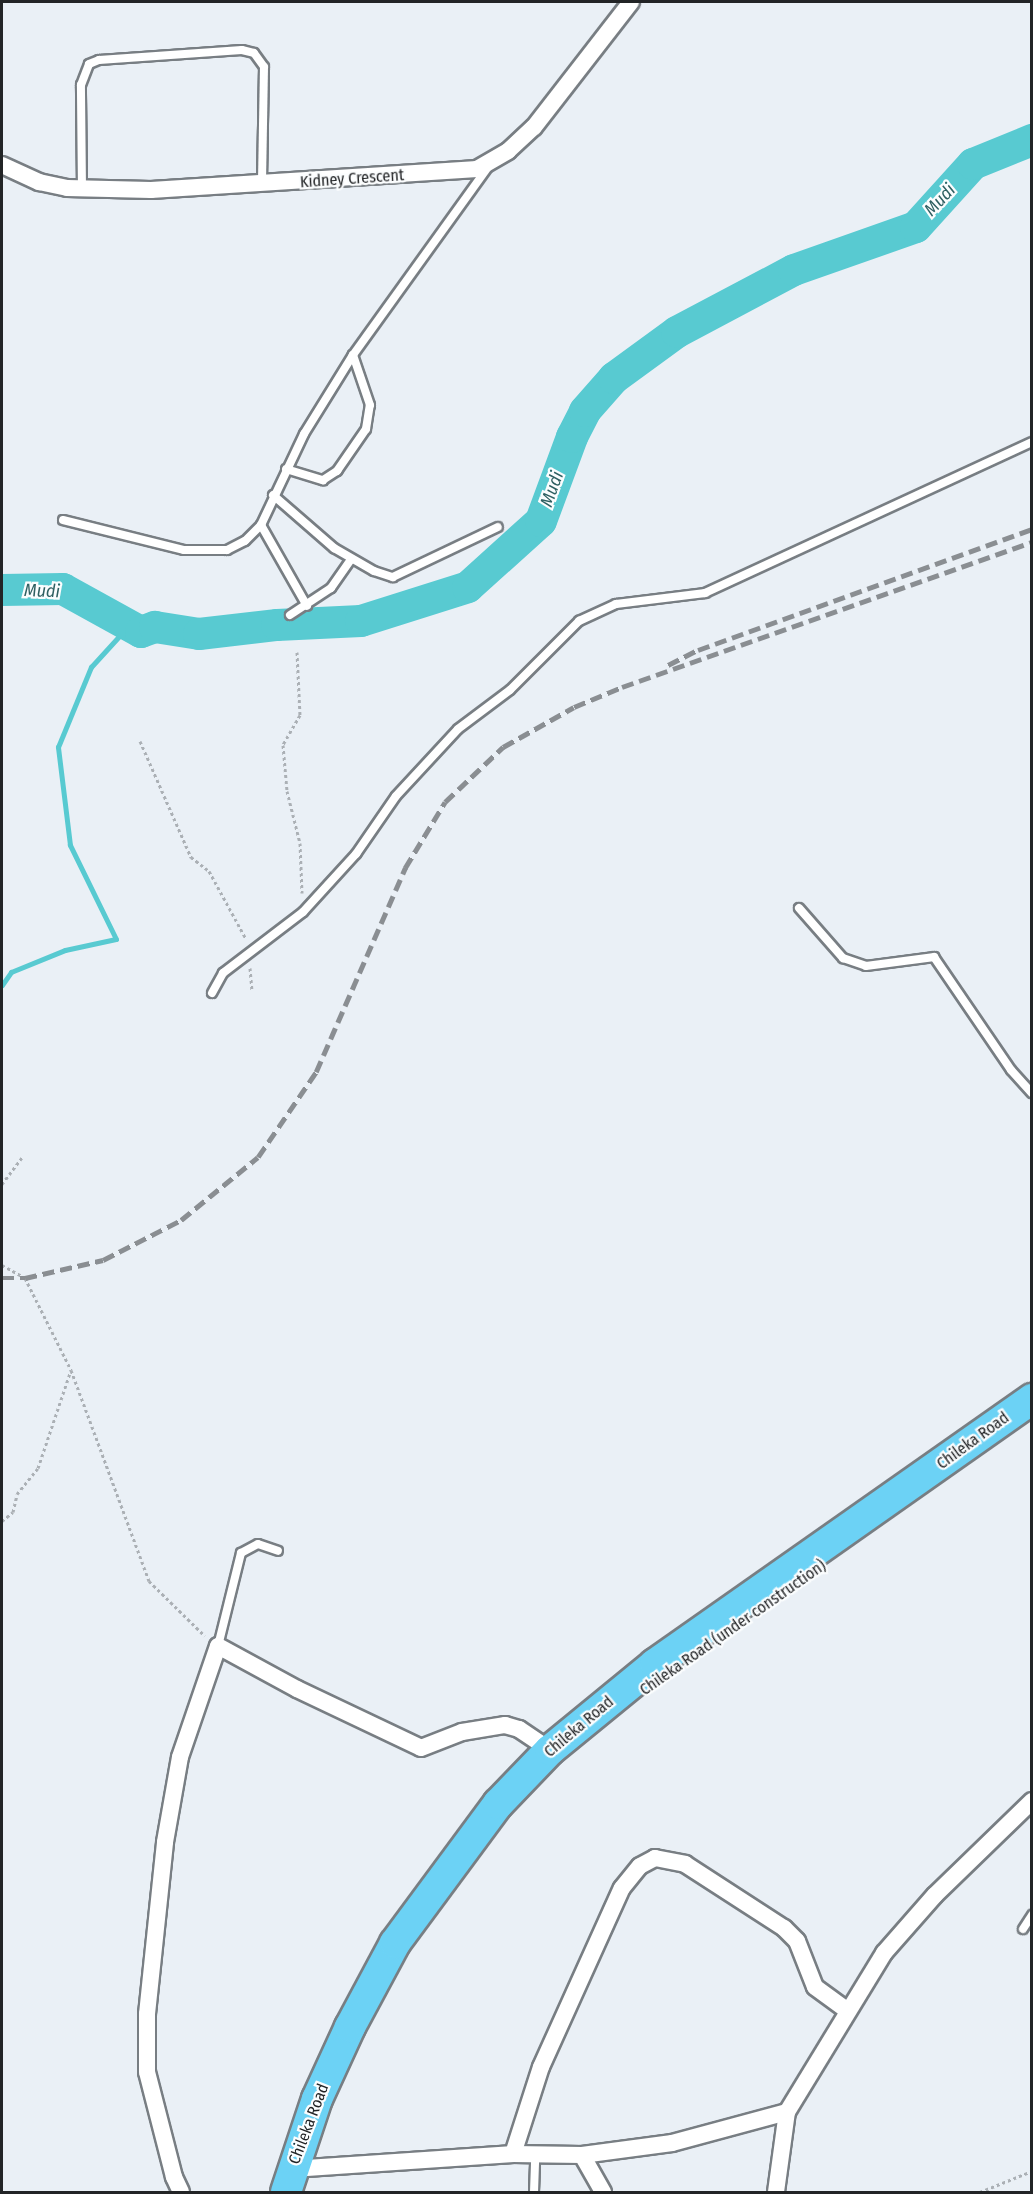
<!DOCTYPE html>
<style>
body{margin:0}
#map{position:relative;width:1033px;height:2194px;overflow:hidden;background:#eaf0f6;font-family:"Fira Sans Condensed",sans-serif}
div>[style]{position:absolute}
[style*='--x']{left:calc(var(--x)*1px);top:calc(var(--y)*1px);width:calc(var(--w)*1px);rotate:calc(var(--a)*1deg)}
.stream>*{height:5px;margin:-2.5px;padding:0 2.5px;transform-origin:2.5px;border-radius:2.5px;background:#58cad1}
.river>*{height:32px;margin:-16px;padding:0 16px;transform-origin:16px;border-radius:16px;background:#58cad1}
.path>*{height:3px;margin-top:-1.5px;transform-origin:0;background:repeating-linear-gradient(90deg,#abb0b5 0 3px,transparent 0 6px)}
.roads{filter:drop-shadow(2px 0 #787e83) drop-shadow(-2px 0 #787e83) drop-shadow(0 2px #787e83) drop-shadow(0 -2px #787e83)}
.lane>*{height:8px;margin:-4px;padding:0 4px;transform-origin:4px;border-radius:4px;background:#fff}
.street>*{height:16px;margin:-8px;padding:0 8px;transform-origin:8px;border-radius:8px;background:#fff}
.highway>*{height:30px;margin:-15px;padding:0 15px;transform-origin:15px;border-radius:15px;background:#6cd2f5}
.rail>*{height:4.5px;margin-top:-2.25px;transform-origin:0;background:repeating-linear-gradient(90deg,#8a8e92 0 12px,transparent 0 18px)}
span{translate:-50% -50%;white-space:nowrap;text-align:center;line-height:1.15;-webkit-text-stroke:4.5px #fbfdfe;paint-order:stroke}
.street-label{font-size:16px;color:#222426}
.water-label{font-size:18px;color:#2f6062;font-style:italic}
.frame{position:absolute;inset:0;border:3px solid #222426;pointer-events:none}
</style>
<div id="map">
<div class="stream">
<i style="--x:2;--y:985;--w:16;--a:-55"></i>
<i style="--x:11;--y:972;--w:58;--a:-22.2"></i>
<i style="--x:65;--y:950;--w:52;--a:-12.2"></i>
<i style="--x:116;--y:939;--w:105;--a:-116.1"></i>
<i style="--x:70;--y:845;--w:99;--a:-97"></i>
<i style="--x:58;--y:747;--w:87;--a:-67.6"></i>
<i style="--x:91;--y:667;--w:45;--a:-47.7"></i>
<i style="--x:121;--y:634;--w:52;--a:-5.5"></i>
<i style="--x:173;--y:629;--w:55;--a:10.5"></i>
<i style="--x:227;--y:639;--w:67;--a:-5.1"></i>
<i style="--x:294;--y:633;--w:111;--a:-9.9"></i>
<i style="--x:403;--y:614;--w:87;--a:-23"></i>
<i style="--x:483;--y:580;--w:67;--a:-38.9"></i>
<i style="--x:535;--y:538;--w:108;--a:-74.4"></i>
<i style="--x:564;--y:434;--w:76;--a:-51.9"></i>
<i style="--x:611;--y:374;--w:63;--a:-32.7"></i>
<i style="--x:664;--y:340;--w:17;--a:-54"></i>
<i style="--x:674;--y:326;--w:132;--a:-25"></i>
</div>
<div class="river">
<i style="--x:2;--y:590;--w:61;--a:-0.9"></i>
<i style="--x:63;--y:589;--w:89;--a:28.9"></i>
<i style="--x:141;--y:632;--w:15;--a:-20"></i>
<i style="--x:155;--y:627;--w:45;--a:9"></i>
<i style="--x:199;--y:634;--w:79;--a:-6.6"></i>
<i style="--x:277;--y:625;--w:84;--a:-2.7"></i>
<i style="--x:361;--y:621;--w:112;--a:-17.6"></i>
<i style="--x:468;--y:587;--w:98;--a:-42.1"></i>
<i style="--x:541;--y:521;--w:90;--a:-69.7"></i>
<i style="--x:572;--y:437;--w:29;--a:-63"></i>
<i style="--x:585;--y:411;--w:44;--a:-48.7"></i>
<i style="--x:614;--y:378;--w:78;--a:-36.1"></i>
<i style="--x:677;--y:332;--w:132;--a:-27.9"></i>
<i style="--x:794;--y:270;--w:129;--a:-19.4"></i>
<i style="--x:916;--y:227;--w:85;--a:-47.9"></i>
<i style="--x:973;--y:164;--w:64;--a:-22.1"></i>
</div>
<div class="path">
<i style="--x:297;--y:652;--w:63;--a:87.3"></i>
<i style="--x:300;--y:715;--w:34;--a:120"></i>
<i style="--x:283;--y:745;--w:46;--a:85"></i>
<i style="--x:287;--y:791;--w:54;--a:76"></i>
<i style="--x:300;--y:843;--w:50;--a:87.7"></i>
<i style="--x:140;--y:741;--w:127;--a:66.3"></i>
<i style="--x:191;--y:857;--w:23;--a:38"></i>
<i style="--x:209;--y:871;--w:77;--a:61.4"></i>
<i style="--x:250;--y:968;--w:23;--a:85"></i>
<i style="--x:2;--y:1184;--w:34;--a:-53"></i>
<i style="--x:2;--y:1265;--w:26;--a:29"></i>
<i style="--x:25;--y:1278;--w:103;--a:63.4"></i>
<i style="--x:71;--y:1370;--w:225;--a:69.7"></i>
<i style="--x:149;--y:1581;--w:78;--a:44.5"></i>
<i style="--x:2;--y:1521;--w:14;--a:-39"></i>
<i style="--x:13;--y:1512;--w:18;--a:-77"></i>
<i style="--x:17;--y:1494;--w:33;--a:-51"></i>
<i style="--x:38;--y:1468;--w:103;--a:-71.4"></i>
<i style="--x:980;--y:2192;--w:56;--a:-22"></i>
</div>
<div class="roads">
<div class="lane">
<i style="--x:82;--y:189;--w:104;--a:-90.6"></i>
<i style="--x:81;--y:85;--w:22;--a:-69"></i>
<i style="--x:89;--y:64;--w:11;--a:-22"></i>
<i style="--x:99;--y:60;--w:143;--a:-4"></i>
<i style="--x:242;--y:50;--w:12;--a:14"></i>
<i style="--x:254;--y:53;--w:17;--a:54"></i>
<i style="--x:264;--y:67;--w:118;--a:91"></i>
<i style="--x:286;--y:469;--w:39;--a:17"></i>
<i style="--x:323;--y:480;--w:17;--a:-33"></i>
<i style="--x:337;--y:471;--w:51;--a:-55.4"></i>
<i style="--x:366;--y:429;--w:24;--a:-81"></i>
<i style="--x:370;--y:405;--w:53;--a:-108.8"></i>
<i style="--x:273;--y:495;--w:81;--a:41"></i>
<i style="--x:334;--y:548;--w:46;--a:29.9"></i>
<i style="--x:374;--y:571;--w:20;--a:18"></i>
<i style="--x:393;--y:577;--w:116;--a:-25.5"></i>
<i style="--x:63;--y:520;--w:125;--a:13.9"></i>
<i style="--x:184;--y:550;--w:43;--a:0"></i>
<i style="--x:227;--y:550;--w:20;--a:-27"></i>
<i style="--x:245;--y:541;--w:23;--a:-45"></i>
<i style="--x:261;--y:525;--w:101;--a:-64.7"></i>
<i style="--x:304;--y:434;--w:93;--a:-58.2"></i>
<i style="--x:353;--y:355;--w:233;--a:-54.3"></i>
<i style="--x:261;--y:525;--w:93;--a:60.4"></i>
<i style="--x:290;--y:615;--w:49;--a:-33.4"></i>
<i style="--x:331;--y:588;--w:35;--a:-55"></i>
<i style="--x:799;--y:908;--w:67;--a:48.7"></i>
<i style="--x:843;--y:958;--w:24;--a:19"></i>
<i style="--x:866;--y:966;--w:69;--a:-7.5"></i>
<i style="--x:934;--y:957;--w:137;--a:55.7"></i>
<i style="--x:1011;--y:1070;--w:31;--a:48"></i>
<i style="--x:212;--y:993;--w:23;--a:-61"></i>
<i style="--x:223;--y:973;--w:101;--a:-37.3"></i>
<i style="--x:303;--y:912;--w:79;--a:-47.6"></i>
<i style="--x:356;--y:854;--w:70;--a:-55.4"></i>
<i style="--x:396;--y:796;--w:91;--a:-47.2"></i>
<i style="--x:458;--y:729;--w:65;--a:-36.9"></i>
<i style="--x:510;--y:690;--w:98;--a:-45"></i>
<i style="--x:579;--y:621;--w:41;--a:-24.7"></i>
<i style="--x:616;--y:604;--w:90;--a:-7"></i>
<i style="--x:705;--y:593;--w:360;--a:-24.8"></i>
<i style="--x:218;--y:1646;--w:96;--a:-76.1"></i>
<i style="--x:241;--y:1553;--w:19;--a:-28"></i>
<i style="--x:258;--y:1544;--w:21;--a:19"></i>
<i style="--x:1023;--y:1929;--w:17;--a:-57"></i>
<i style="--x:534;--y:2192;--w:38;--a:-88"></i>
</div>
<div class="street">
<i style="--x:2;--y:165;--w:41;--a:24.7"></i>
<i style="--x:39;--y:182;--w:29;--a:12"></i>
<i style="--x:67;--y:188;--w:84;--a:1.4"></i>
<i style="--x:151;--y:190;--w:327;--a:-3.7"></i>
<i style="--x:477;--y:169;--w:36;--a:-30"></i>
<i style="--x:508;--y:151;--w:35;--a:-43"></i>
<i style="--x:534;--y:127;--w:158;--a:-52.2"></i>
<i style="--x:513;--y:2154;--w:91;--a:-72.2"></i>
<i style="--x:541;--y:2067;--w:196;--a:-65.7"></i>
<i style="--x:622;--y:1888;--w:28;--a:-51"></i>
<i style="--x:640;--y:1866;--w:17;--a:-28"></i>
<i style="--x:655;--y:1858;--w:31;--a:11"></i>
<i style="--x:685;--y:1864;--w:118;--a:32.9"></i>
<i style="--x:784;--y:1928;--w:18;--a:45"></i>
<i style="--x:797;--y:1941;--w:49;--a:68.6"></i>
<i style="--x:815;--y:1987;--w:39;--a:36"></i>
<i style="--x:582;--y:2155;--w:43;--a:60.4"></i>
<i style="--x:292;--y:2169;--w:222;--a:-3.9"></i>
<i style="--x:513;--y:2154;--w:69;--a:0.8"></i>
<i style="--x:582;--y:2155;--w:91;--a:-7.6"></i>
<i style="--x:672;--y:2143;--w:119;--a:-15.1"></i>
<i style="--x:181;--y:2192;--w:17;--a:-115"></i>
<i style="--x:174;--y:2177;--w:108;--a:-104.4"></i>
<i style="--x:147;--y:2072;--w:58;--a:-90"></i>
<i style="--x:147;--y:2014;--w:173;--a:-84"></i>
<i style="--x:165;--y:1842;--w:86;--a:-80"></i>
<i style="--x:180;--y:1757;--w:117;--a:-71.1"></i>
<i style="--x:218;--y:1646;--w:90;--a:28.6"></i>
<i style="--x:297;--y:1689;--w:137;--a:25.4"></i>
<i style="--x:421;--y:1748;--w:44;--a:-21.3"></i>
<i style="--x:462;--y:1732;--w:44;--a:-9.2"></i>
<i style="--x:505;--y:1725;--w:15;--a:16"></i>
<i style="--x:519;--y:1729;--w:37;--a:34"></i>
<i style="--x:776;--y:2192;--w:81;--a:-82.2"></i>
<i style="--x:787;--y:2112;--w:186;--a:-58.6"></i>
<i style="--x:884;--y:1953;--w:77;--a:-48.7"></i>
<i style="--x:935;--y:1895;--w:135;--a:-44.1"></i>
</div>
<div class="highway">
<i style="--x:286;--y:2192;--w:98;--a:-71.6"></i>
<i style="--x:317;--y:2099;--w:79;--a:-65.4"></i>
<i style="--x:350;--y:2027;--w:95;--a:-61.8"></i>
<i style="--x:395;--y:1943;--w:173;--a:-53.5"></i>
<i style="--x:498;--y:1804;--w:75;--a:-46.1"></i>
<i style="--x:550;--y:1750;--w:136;--a:-39.3"></i>
<i style="--x:655;--y:1664;--w:461;--a:-35.1"></i>
</div>
</div>
<div class="rail">
<i style="--x:668;--y:665;--w:34;--a:-27"></i>
<i style="--x:698;--y:650;--w:355;--a:-19.9"></i>
<i style="--x:2;--y:1278;--w:23;--a:0"></i>
<i style="--x:25;--y:1278;--w:80;--a:-13"></i>
<i style="--x:103;--y:1260;--w:88;--a:-27.1"></i>
<i style="--x:181;--y:1220;--w:99;--a:-39.3"></i>
<i style="--x:258;--y:1157;--w:103;--a:-55.7"></i>
<i style="--x:316;--y:1072;--w:223;--a:-66.4"></i>
<i style="--x:405;--y:868;--w:77;--a:-58.8"></i>
<i style="--x:445;--y:802;--w:80;--a:-43.5"></i>
<i style="--x:503;--y:747;--w:81;--a:-29.4"></i>
<i style="--x:574;--y:707;--w:52;--a:-22.6"></i>
<i style="--x:622;--y:687;--w:435;--a:-19.5"></i>
</div>
<div class="street-label">
<span style="left:352px;top:179px;rotate:-4deg">Kidney Crescent</span>
<span style="left:973px;top:1441px;rotate:-36deg">Chileka Road</span>
<span style="left:733px;top:1628px;rotate:-35deg">Chileka Road (under construction)</span>
<span style="left:579px;top:1727px;rotate:-40deg">Chileka Road</span>
<span style="left:309px;top:2124px;rotate:-69deg">Chileka Road</span>
</div>
<div class="water-label">
<span style="left:940px;top:200px;rotate:-47deg">Mudi</span>
<span style="left:552px;top:489px;rotate:-70deg">Mudi</span>
<span style="left:42px;top:591px;rotate:2deg">Mudi</span>
</div>
<div class="frame"></div>
</div>
